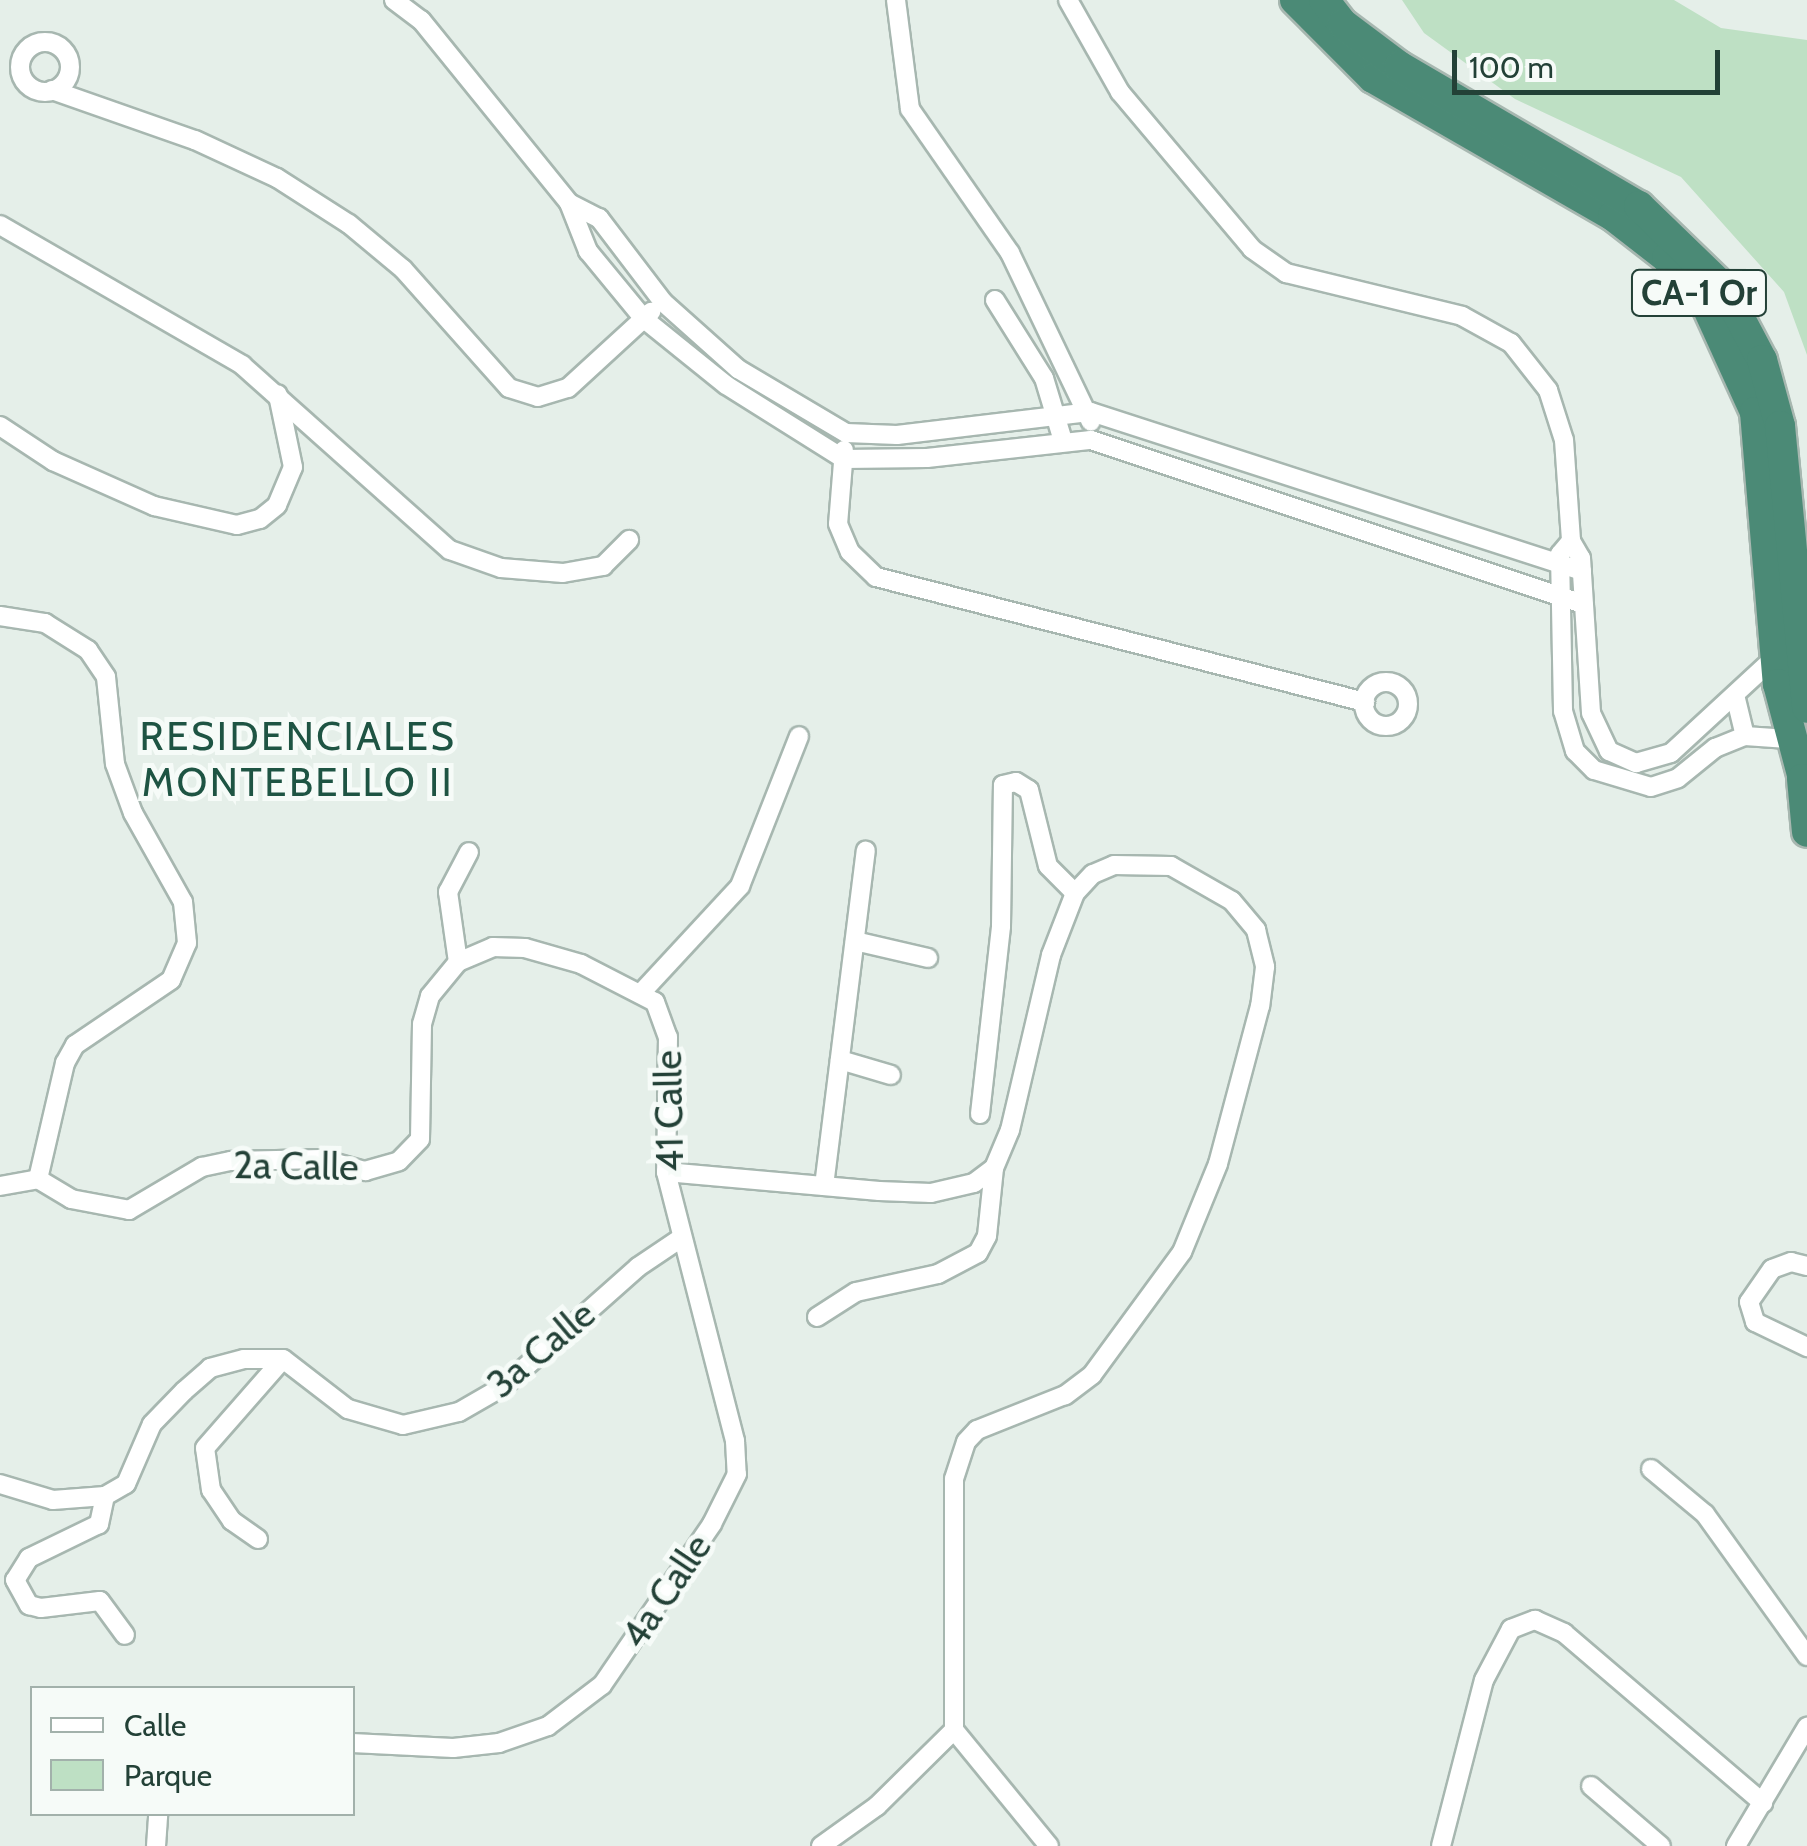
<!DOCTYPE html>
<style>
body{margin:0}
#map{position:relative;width:1807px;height:1846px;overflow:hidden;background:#e5efe9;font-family:Cabin,sans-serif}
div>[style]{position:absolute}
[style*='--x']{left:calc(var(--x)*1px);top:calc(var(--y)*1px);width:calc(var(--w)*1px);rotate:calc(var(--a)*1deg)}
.green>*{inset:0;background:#bee0c4}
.roads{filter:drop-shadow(2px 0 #a7b7b0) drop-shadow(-2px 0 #a7b7b0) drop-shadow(0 2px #a7b7b0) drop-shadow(0 -2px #a7b7b0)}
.minor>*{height:18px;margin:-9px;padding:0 9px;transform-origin:9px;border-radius:9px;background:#fff}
.minor>.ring{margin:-9px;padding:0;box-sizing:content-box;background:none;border:18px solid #fff;border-radius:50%}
.trunk>*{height:30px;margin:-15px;padding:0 15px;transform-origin:15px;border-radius:15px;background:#4b8a76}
span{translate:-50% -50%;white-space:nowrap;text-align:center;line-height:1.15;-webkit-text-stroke:10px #f6fbf8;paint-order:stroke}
.shield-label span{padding:2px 8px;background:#f6fbf8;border:2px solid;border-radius:8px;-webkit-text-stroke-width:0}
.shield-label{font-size:35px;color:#234137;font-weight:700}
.street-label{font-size:38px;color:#234137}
.neighbourhood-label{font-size:40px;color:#1e5443;letter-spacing:2.5px}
.legend{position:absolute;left:30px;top:1686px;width:325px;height:130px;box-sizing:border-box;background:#f6fbf8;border:2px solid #a2b1ab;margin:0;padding:12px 18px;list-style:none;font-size:30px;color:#234137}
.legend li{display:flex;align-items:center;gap:20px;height:50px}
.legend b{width:50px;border:2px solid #a2b1ab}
.scale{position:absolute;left:1452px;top:50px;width:268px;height:45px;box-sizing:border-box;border:5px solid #234137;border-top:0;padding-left:12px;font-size:30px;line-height:35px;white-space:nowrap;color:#234137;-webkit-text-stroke:8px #f6fbf8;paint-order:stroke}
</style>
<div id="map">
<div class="green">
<i style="clip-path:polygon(1402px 0,1674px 0,1721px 28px,1807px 40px,1807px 355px,1784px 292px,1681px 177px,1515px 99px,1424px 33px)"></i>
</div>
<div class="roads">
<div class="minor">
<i style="--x:394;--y:0;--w:34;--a:37"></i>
<i style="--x:421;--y:20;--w:235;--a:51"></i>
<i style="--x:569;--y:203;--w:52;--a:68.4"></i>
<i style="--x:588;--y:251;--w:88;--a:50.5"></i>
<i style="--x:644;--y:319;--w:105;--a:38.8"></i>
<i style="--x:726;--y:385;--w:139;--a:32.1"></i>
<i style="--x:844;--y:459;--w:83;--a:-0.7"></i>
<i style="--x:927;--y:458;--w:165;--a:-6.3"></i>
<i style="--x:1091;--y:440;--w:519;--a:18.43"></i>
<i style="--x:896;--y:0;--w:110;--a:82.7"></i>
<i style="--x:910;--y:109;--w:175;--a:55.2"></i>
<i style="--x:1010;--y:253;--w:187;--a:64.4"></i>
<i style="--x:1068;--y:0;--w:106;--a:60.5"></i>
<i style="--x:1120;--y:92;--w:205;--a:49.9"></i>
<i style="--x:1252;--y:249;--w:42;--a:35.2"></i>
<i style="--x:1286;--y:273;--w:181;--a:13.7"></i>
<i style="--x:1462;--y:316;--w:56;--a:28.9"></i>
<i style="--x:1511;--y:343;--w:60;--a:51.8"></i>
<i style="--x:1548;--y:390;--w:52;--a:72.3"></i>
<i style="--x:1564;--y:440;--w:101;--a:86"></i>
<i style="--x:1571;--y:541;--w:20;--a:60"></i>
<i style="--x:1581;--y:558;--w:155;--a:86.3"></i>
<i style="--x:1591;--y:713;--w:42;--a:64.7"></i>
<i style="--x:1609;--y:751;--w:30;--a:24"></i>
<i style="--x:1636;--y:763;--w:36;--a:-16"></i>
<i style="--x:1671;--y:753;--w:143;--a:-42.7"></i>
<i class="ring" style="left:20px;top:42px;width:32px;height:32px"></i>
<i style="--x:52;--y:90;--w:151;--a:19.3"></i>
<i style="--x:195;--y:140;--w:90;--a:24.9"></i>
<i style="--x:277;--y:178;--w:85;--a:32.6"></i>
<i style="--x:349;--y:224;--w:70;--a:39.8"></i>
<i style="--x:403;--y:269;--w:159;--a:48.3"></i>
<i style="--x:509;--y:388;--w:30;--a:17"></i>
<i style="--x:538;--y:397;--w:31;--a:-17"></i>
<i style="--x:568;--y:388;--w:113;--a:-42.5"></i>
<i style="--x:569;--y:203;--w:34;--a:27"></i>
<i style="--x:599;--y:218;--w:106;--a:52.7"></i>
<i style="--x:663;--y:302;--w:101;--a:41.8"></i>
<i style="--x:738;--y:369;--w:126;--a:30.7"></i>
<i style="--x:846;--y:433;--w:51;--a:2.2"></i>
<i style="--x:897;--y:435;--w:195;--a:-6.8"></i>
<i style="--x:1091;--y:412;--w:516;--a:17.94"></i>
<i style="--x:0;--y:225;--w:280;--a:30"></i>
<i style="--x:242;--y:365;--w:278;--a:41.7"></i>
<i style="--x:450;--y:550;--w:54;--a:19.4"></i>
<i style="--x:501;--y:568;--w:62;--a:4.6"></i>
<i style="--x:563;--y:573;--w:41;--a:-9.9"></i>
<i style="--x:603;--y:566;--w:37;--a:-45"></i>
<i style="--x:995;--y:300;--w:92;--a:57.9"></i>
<i style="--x:1044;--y:378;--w:66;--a:73.2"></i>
<i style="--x:0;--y:426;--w:64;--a:33.4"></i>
<i style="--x:53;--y:461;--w:111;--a:24"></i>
<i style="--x:154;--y:506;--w:85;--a:12.9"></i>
<i style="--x:237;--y:525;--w:24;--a:-15"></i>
<i style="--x:260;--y:519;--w:22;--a:-39"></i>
<i style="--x:277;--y:505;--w:41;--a:-67.2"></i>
<i style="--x:293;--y:467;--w:74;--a:-101.8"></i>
<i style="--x:844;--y:450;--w:74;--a:94.6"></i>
<i style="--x:838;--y:524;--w:30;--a:67"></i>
<i style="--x:850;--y:552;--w:36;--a:44"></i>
<i style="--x:876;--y:577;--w:505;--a:14.34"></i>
<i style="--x:1571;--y:541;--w:17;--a:130"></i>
<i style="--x:1560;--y:554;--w:157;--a:88.9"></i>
<i style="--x:1563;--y:711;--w:42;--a:73.3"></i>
<i style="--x:1575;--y:751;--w:27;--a:45"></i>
<i style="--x:1594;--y:770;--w:59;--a:16.6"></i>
<i style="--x:1651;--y:787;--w:28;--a:-18"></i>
<i style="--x:1678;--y:778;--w:48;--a:-39"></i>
<i style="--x:1715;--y:748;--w:32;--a:-22"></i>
<i style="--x:1745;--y:736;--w:43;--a:4"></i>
<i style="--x:0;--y:616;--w:46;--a:8.8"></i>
<i style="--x:45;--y:623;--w:51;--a:32.1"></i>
<i style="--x:88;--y:650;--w:32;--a:56"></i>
<i style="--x:106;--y:677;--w:87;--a:84.1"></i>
<i style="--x:115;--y:764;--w:52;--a:69.8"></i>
<i style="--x:133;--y:813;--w:102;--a:60.7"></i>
<i style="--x:183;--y:902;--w:41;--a:84.4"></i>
<i style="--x:187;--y:943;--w:40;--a:113.4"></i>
<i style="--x:171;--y:980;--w:116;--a:145.9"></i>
<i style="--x:75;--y:1045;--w:21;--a:119"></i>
<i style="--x:65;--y:1063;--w:119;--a:103.1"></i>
<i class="ring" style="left:1364px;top:682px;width:26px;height:26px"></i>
<i style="--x:1735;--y:695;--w:42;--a:76.3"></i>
<i style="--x:855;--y:941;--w:75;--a:13.1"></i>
<i style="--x:458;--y:962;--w:71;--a:-98.1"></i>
<i style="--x:448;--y:892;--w:45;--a:-62.3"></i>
<i style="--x:641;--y:993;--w:146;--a:-47.2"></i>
<i style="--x:740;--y:886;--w:161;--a:-68.5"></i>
<i style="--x:840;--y:1060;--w:53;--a:16.4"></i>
<i style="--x:980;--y:1114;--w:189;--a:-83.6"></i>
<i style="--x:1001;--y:926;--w:141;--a:-89.2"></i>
<i style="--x:1003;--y:785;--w:13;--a:-13"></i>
<i style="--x:1016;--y:782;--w:15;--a:32"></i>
<i style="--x:1029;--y:790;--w:78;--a:76"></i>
<i style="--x:1048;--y:866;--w:38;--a:45"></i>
<i style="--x:666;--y:1172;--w:214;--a:5.1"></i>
<i style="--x:879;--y:1191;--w:52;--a:2.2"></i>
<i style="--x:931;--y:1193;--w:44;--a:-13.1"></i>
<i style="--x:974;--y:1183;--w:25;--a:-37"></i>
<i style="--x:994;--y:1168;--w:41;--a:-67.2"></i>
<i style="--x:1010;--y:1130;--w:180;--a:-76.8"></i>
<i style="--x:1051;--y:955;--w:66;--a:-68.8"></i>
<i style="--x:1075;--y:893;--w:26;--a:-47"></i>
<i style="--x:1093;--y:874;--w:23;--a:-23"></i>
<i style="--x:1114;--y:865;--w:57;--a:1"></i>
<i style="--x:1171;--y:866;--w:70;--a:29.8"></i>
<i style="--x:1232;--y:901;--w:38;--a:50"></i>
<i style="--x:1256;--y:930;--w:38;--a:76"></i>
<i style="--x:1265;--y:967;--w:39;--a:97"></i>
<i style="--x:1260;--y:1006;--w:163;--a:104.9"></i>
<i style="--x:1218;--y:1164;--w:95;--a:112.2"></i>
<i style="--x:1182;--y:1252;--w:152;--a:126.2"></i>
<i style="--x:1092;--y:1375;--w:34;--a:143"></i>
<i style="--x:1065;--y:1395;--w:95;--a:158.3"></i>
<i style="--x:977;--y:1430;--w:16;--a:133"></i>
<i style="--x:966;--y:1442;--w:39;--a:108"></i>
<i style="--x:954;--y:1479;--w:251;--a:90"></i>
<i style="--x:954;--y:1730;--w:150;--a:50.7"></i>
<i style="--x:38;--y:1179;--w:39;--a:31"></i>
<i style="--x:71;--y:1199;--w:59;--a:10.7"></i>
<i style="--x:129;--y:1210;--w:85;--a:-30.5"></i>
<i style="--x:202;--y:1167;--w:30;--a:-12"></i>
<i style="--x:231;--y:1161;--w:90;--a:-1.3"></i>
<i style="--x:321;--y:1159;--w:46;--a:15.3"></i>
<i style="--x:365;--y:1171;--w:35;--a:-16"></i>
<i style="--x:399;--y:1161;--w:30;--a:-46"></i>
<i style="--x:420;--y:1139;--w:115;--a:-89"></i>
<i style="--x:422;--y:1024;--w:29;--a:-74"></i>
<i style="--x:430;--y:996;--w:44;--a:-50.5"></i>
<i style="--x:458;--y:962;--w:38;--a:-23"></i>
<i style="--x:493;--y:947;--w:32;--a:2"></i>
<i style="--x:525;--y:948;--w:58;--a:15.9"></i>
<i style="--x:581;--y:964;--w:83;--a:27.2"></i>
<i style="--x:655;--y:1002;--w:37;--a:70"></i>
<i style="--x:668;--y:1037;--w:135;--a:90.8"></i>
<i style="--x:666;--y:1172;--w:278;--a:75.6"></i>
<i style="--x:735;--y:1441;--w:33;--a:87"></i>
<i style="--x:737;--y:1474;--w:56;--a:116.6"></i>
<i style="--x:712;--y:1524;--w:195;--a:124.3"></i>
<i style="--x:602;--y:1685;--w:68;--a:142.8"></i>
<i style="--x:548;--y:1726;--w:52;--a:160.9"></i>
<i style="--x:499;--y:1743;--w:46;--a:173.8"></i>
<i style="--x:453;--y:1748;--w:101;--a:-177.2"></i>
<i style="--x:0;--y:1186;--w:39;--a:-10"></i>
<i style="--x:824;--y:1186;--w:338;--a:-82.9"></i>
<i style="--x:1807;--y:1266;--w:16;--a:-166"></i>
<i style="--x:1791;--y:1262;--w:20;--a:160"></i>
<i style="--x:1772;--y:1269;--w:40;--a:124.9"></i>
<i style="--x:1749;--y:1302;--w:21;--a:73"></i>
<i style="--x:1755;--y:1322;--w:58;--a:25.7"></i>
<i style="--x:817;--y:1317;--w:46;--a:-32.7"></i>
<i style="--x:856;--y:1292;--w:84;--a:-12.4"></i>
<i style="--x:938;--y:1274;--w:45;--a:-27.7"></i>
<i style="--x:978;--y:1253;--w:19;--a:-62"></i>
<i style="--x:987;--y:1236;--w:68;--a:-84.1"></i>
<i style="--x:1651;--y:1469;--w:70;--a:39.8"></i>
<i style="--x:1705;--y:1514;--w:175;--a:54.3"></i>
<i style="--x:0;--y:1484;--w:55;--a:16.8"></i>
<i style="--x:53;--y:1500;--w:52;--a:-4.4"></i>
<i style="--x:105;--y:1496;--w:24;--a:-30"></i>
<i style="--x:126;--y:1484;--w:65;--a:-66.6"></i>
<i style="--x:152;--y:1424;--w:46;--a:-45.9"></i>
<i style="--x:184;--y:1391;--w:35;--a:-41"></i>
<i style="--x:210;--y:1368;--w:35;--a:-15"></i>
<i style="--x:244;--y:1359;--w:39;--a:0"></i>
<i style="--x:283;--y:1359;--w:82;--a:37.6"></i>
<i style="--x:348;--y:1409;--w:57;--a:16.2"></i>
<i style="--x:403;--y:1425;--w:57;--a:-13.1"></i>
<i style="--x:459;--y:1412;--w:52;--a:-30"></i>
<i style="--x:504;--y:1386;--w:179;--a:-41.6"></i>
<i style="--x:638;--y:1267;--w:52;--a:-34"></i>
<i style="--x:105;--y:1496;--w:29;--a:102"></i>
<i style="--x:99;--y:1524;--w:78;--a:154.1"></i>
<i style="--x:29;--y:1558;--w:26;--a:122"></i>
<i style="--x:15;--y:1580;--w:29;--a:61"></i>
<i style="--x:29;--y:1605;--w:12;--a:14"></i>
<i style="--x:41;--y:1608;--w:59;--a:-6.8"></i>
<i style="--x:100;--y:1601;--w:42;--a:53.7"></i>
<i style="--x:258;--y:1539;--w:32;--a:-145"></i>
<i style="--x:232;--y:1521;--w:37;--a:-124"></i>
<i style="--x:211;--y:1490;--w:42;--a:-98.1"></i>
<i style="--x:205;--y:1448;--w:118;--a:-48.8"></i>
<i style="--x:1591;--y:1786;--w:92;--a:40.6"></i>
<i style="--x:156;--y:1846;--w:32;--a:-86"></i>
<i style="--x:821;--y:1846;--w:69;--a:-35.5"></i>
<i style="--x:877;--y:1806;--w:108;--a:-44.6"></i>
<i style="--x:1441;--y:1846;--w:171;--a:-75.5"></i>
<i style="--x:1484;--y:1680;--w:58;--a:-62.1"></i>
<i style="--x:1511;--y:1629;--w:26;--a:-21"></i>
<i style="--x:1535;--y:1620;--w:32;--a:24"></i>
<i style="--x:1564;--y:1633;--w:262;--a:40.5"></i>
<i style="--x:1736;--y:1846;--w:139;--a:-59.2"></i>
</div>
<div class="trunk">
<i style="--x:1295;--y:0;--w:110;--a:45"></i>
<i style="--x:1373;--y:78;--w:277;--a:29.9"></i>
<i style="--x:1613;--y:216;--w:68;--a:37.9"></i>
<i style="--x:1667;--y:258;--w:54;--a:48"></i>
<i style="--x:1703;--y:298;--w:125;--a:65.5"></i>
<i style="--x:1755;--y:412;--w:273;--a:85.2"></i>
<i style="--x:1778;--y:684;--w:114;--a:75.2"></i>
<i style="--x:1324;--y:0;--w:31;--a:52"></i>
<i style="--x:1343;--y:24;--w:70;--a:36.9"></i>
<i style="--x:1399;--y:66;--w:278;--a:30.3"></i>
<i style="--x:1639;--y:206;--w:118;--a:44"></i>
<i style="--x:1724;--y:288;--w:81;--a:62.2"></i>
<i style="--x:1762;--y:360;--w:68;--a:74.7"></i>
<i style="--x:1780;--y:426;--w:283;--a:84.5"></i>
<i style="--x:1802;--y:779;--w:53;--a:84.6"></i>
</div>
</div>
<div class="shield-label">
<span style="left:1699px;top:293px">CA-1 Or</span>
</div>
<div class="street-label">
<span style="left:669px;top:1111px;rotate:-91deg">41 Calle</span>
<span style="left:296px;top:1166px;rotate:1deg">2a Calle</span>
<span style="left:541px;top:1349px;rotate:-40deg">3a Calle</span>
<span style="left:666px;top:1591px;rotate:-56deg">4a Calle</span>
</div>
<div class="neighbourhood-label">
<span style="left:298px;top:759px">RESIDENCIALES<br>MONTEBELLO II</span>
</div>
<ul class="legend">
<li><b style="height:12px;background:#fff"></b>Calle</li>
<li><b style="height:28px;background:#bee0c4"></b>Parque</li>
</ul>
<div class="scale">100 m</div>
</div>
